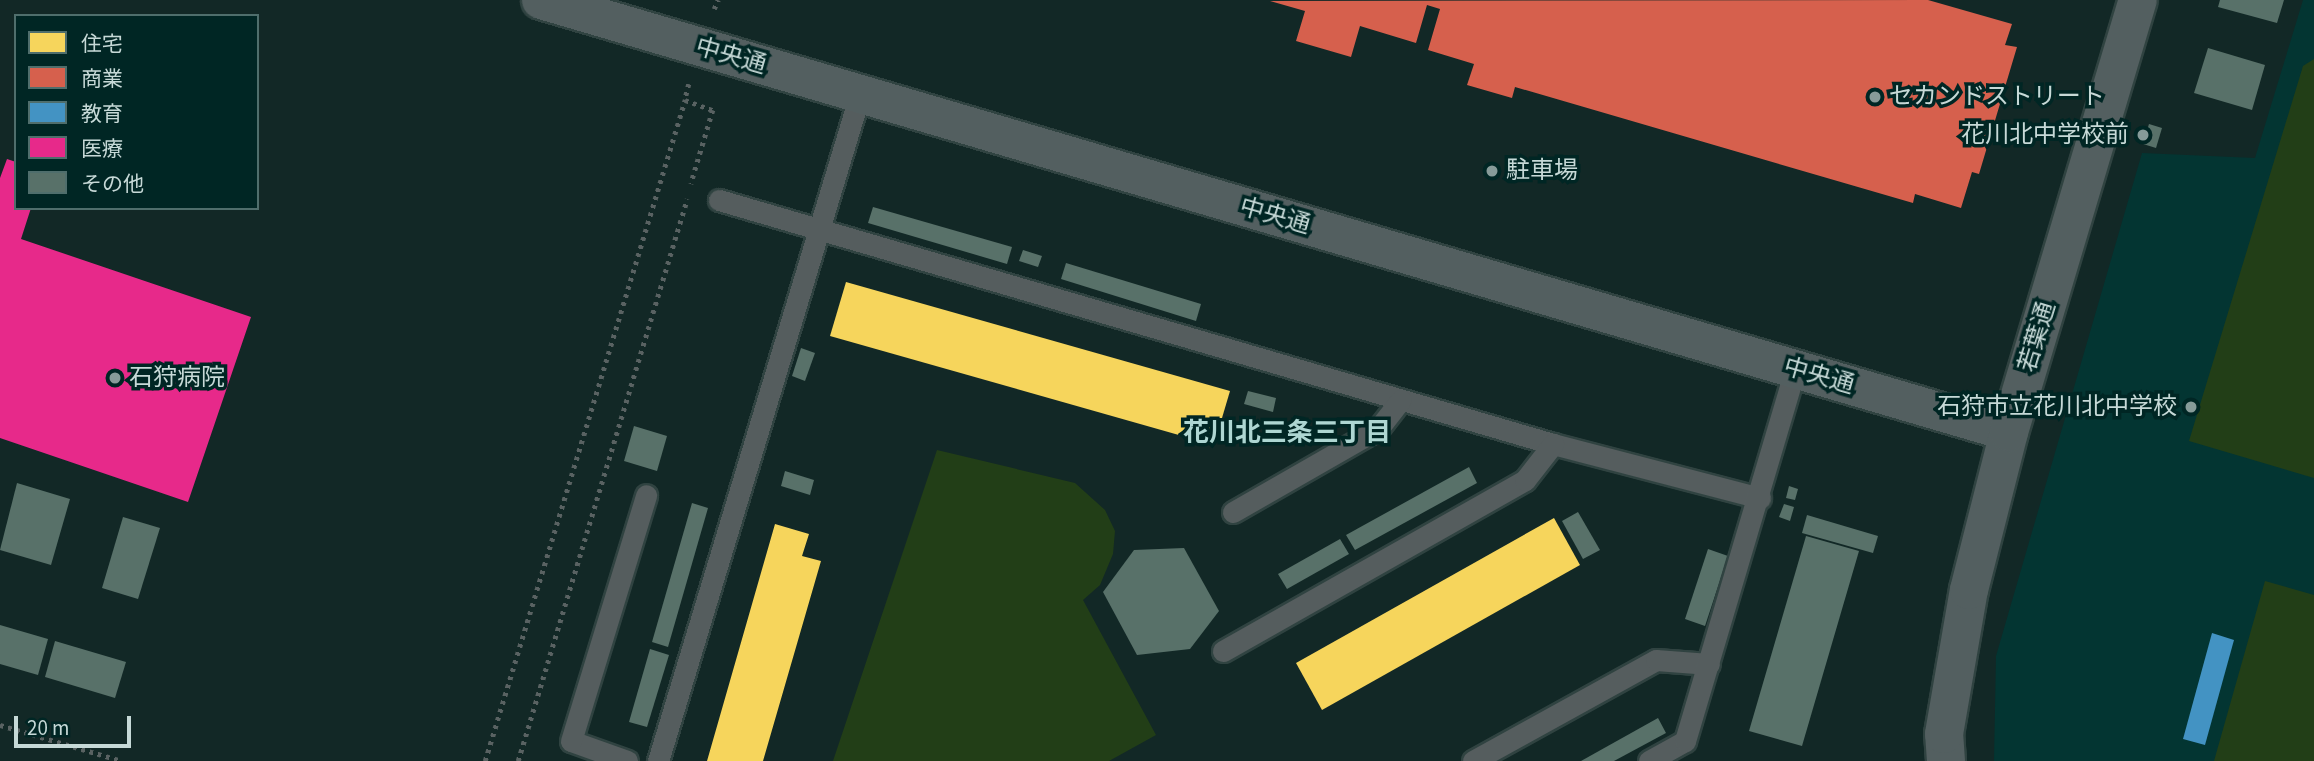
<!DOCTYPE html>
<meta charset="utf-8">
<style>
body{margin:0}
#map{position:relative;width:2314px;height:761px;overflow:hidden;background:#122826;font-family:"Source Sans 3","Noto Sans JP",sans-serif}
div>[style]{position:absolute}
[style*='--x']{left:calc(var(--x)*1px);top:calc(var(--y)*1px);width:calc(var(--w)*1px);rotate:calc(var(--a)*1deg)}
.built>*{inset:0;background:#033532}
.green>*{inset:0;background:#223e17}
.homes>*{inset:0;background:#f6d55c}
.shops>*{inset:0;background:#d6604d}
.schools>*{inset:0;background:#4393c3}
.health>*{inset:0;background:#e7298a}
.building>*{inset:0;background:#587169}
.path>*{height:4.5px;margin-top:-2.25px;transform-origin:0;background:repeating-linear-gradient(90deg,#596262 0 3.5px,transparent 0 8.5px)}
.roads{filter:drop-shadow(2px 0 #304341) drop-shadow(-2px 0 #304341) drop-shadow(0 2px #304341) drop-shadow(0 -2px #304341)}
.lane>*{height:21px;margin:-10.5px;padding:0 10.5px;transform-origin:10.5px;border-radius:10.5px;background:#555d5e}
.secondary>*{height:38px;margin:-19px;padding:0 19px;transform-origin:19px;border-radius:19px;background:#535f60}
.dots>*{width:19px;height:19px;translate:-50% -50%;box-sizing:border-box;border:4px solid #002624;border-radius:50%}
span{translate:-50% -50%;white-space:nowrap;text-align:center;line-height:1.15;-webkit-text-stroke:7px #002624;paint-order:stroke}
.street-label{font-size:24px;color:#c6d9d7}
.poi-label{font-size:24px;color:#c6d9d7}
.left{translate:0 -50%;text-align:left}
.right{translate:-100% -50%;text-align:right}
.neighbourhood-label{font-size:26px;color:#aed6d2;font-weight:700}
.legend{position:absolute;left:14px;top:14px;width:245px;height:196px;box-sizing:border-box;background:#002624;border:2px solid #4f6e6c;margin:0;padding:9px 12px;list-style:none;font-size:21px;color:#c6d9d7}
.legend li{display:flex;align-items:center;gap:14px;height:35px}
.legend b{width:35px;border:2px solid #4f6e6c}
.scale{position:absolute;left:14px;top:716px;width:117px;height:32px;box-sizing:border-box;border:4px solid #c6d9d7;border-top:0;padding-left:9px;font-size:21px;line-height:24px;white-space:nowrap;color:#c6d9d7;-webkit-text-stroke:5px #002624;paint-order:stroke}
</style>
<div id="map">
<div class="built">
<i style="clip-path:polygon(2303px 0,2314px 0,2314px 761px,1994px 761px,1996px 656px,2142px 153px,2255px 158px)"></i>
</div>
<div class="green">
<i style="clip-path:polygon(2314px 59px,2314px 478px,2189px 441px,2303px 66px)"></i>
<i style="clip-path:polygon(937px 450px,1075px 483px,1105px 510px,1115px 531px,1113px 554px,1100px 585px,1083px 600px,1156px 735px,1109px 761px,833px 761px)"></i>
<i style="clip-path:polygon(2265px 581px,2314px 595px,2314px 761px,2214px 761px)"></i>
</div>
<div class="homes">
<i style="clip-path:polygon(846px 282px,1230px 391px,1214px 445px,830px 336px)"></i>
<i style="clip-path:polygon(1554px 518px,1580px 565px,1322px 710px,1296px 663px)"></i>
<i style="clip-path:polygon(775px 524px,809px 534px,802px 556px,821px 561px,763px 761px,707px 761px)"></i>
</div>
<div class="shops">
<i style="clip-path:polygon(1928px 0,2012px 24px,2005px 45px,2017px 47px,1979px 174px,1972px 172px,1961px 208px,1915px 194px,1913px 203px,1515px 87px,1512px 98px,1467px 85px,1474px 64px,1428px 50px,1440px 9px,1427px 5px,1416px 43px,1360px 26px,1351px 57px,1296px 41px,1305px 11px,1270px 1px)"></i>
</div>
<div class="schools">
<i style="clip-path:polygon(2212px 633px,2234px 640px,2205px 745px,2183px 739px)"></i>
</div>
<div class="health">
<i style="clip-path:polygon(7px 159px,16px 162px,16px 208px,31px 208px,21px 239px,251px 317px,188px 502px,0 438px,0 178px)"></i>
</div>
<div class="building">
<i style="clip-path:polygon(2220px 0,2284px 0,2277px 23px,2218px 7px)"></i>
<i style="clip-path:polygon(2208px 48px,2265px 65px,2252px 110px,2194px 93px)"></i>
<i style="clip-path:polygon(2149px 124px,2162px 128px,2156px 148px,2143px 144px)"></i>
<i style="clip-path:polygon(873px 207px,1012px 247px,1007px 264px,868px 223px)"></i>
<i style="clip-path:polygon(1023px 250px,1042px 256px,1038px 267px,1019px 261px)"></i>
<i style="clip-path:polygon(1066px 263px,1201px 304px,1196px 321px,1061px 279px)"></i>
<i style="clip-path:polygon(801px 348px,815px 353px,805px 381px,792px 376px)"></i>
<i style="clip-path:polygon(1248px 391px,1276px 398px,1273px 412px,1244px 404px)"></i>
<i style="clip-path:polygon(634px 426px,667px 436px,657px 471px,624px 461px)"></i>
<i style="clip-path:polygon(1469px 467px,1477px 483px,1355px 550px,1346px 535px)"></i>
<i style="clip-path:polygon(785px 471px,814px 480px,810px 495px,781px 486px)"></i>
<i style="clip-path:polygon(17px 483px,70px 499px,51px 565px,0 550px)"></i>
<i style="clip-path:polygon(1789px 486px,1798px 489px,1795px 500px,1786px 498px)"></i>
<i style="clip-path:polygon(692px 503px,708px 508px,668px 647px,652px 642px)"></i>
<i style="clip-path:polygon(1784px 504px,1794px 507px,1790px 521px,1779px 517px)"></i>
<i style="clip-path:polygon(1578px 512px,1600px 550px,1583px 559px,1562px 521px)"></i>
<i style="clip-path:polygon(1807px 515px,1878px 536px,1873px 553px,1802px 533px)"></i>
<i style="clip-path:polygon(123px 517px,160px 528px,138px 599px,102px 588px)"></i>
<i style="clip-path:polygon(1806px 536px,1859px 551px,1802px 746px,1749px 731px)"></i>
<i style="clip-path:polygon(1340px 539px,1349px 554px,1287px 589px,1278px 574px)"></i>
<i style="clip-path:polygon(1184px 548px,1219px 611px,1190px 649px,1137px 655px,1103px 592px,1134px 550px)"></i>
<i style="clip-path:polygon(1708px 549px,1728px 556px,1705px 626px,1685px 619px)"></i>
<i style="clip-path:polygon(0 625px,48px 639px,38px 675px,0 664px)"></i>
<i style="clip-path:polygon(55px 641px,126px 662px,115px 698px,45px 677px)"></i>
<i style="clip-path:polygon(650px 649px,669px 655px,647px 727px,629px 722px)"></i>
<i style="clip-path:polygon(1658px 718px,1666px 733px,1614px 761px,1581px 761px)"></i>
</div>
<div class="path">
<i style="--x:714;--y:9;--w:10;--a:-66"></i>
<i style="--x:689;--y:84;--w:16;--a:104"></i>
<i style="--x:685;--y:100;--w:30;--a:20"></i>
<i style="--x:713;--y:110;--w:77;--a:106.6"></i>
<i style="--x:0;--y:725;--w:127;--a:16.4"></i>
<i style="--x:485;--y:761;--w:691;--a:-73.17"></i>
<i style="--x:518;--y:761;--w:587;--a:-73.26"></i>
</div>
<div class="roads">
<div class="lane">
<i style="--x:719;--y:200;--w:869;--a:16.31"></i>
<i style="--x:1553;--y:444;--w:214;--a:14.6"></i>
<i style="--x:1233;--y:512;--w:167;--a:-29.8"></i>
<i style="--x:1378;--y:429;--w:37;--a:-52"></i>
<i style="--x:1223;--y:651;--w:347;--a:-29.5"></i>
<i style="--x:1525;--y:480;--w:46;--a:-52.1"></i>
<i style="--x:627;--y:761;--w:59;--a:-160.3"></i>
<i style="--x:571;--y:741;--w:257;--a:-73"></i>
<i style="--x:658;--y:761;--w:697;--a:-73.15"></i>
<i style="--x:1473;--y:761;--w:209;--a:-28.9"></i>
<i style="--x:1656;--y:660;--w:53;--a:4.3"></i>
<i style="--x:1649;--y:761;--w:41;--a:-29.1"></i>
<i style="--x:1685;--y:741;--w:388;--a:-73.5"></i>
</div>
<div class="secondary">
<i style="--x:541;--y:0;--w:1530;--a:16.4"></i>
<i style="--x:1946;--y:761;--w:27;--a:-94"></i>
<i style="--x:1944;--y:734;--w:146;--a:-80.2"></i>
<i style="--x:1969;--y:590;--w:163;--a:-75.8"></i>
<i style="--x:2009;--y:432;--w:451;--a:-73.4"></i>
</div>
</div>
<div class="dots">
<i style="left:1875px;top:97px;background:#879b99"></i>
<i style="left:2143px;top:135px;background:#879b99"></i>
<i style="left:1492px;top:171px;background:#879b99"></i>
<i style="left:115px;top:378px;background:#879b99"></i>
<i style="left:2191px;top:407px;background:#879b99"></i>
</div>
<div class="street-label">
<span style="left:731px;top:56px;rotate:16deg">中央通</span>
<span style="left:1275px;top:216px;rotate:16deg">中央通</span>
<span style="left:2037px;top:337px;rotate:-73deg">若葉通</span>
<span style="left:1819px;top:376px;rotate:16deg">中央通</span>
</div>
<div class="poi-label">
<span class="left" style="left:1889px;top:97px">セカンドストリート</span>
<span class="right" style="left:2129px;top:135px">花川北中学校前</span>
<span class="left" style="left:1506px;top:171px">駐車場</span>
<span class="left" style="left:129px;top:378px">石狩病院</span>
<span class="right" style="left:2177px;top:407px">石狩市立花川北中学校</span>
</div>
<div class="neighbourhood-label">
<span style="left:1287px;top:433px">花川北三条三丁目</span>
</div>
<ul class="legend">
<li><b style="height:19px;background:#f6d55c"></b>住宅</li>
<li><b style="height:19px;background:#d6604d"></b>商業</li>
<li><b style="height:19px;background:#4393c3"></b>教育</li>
<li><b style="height:19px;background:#e7298a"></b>医療</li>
<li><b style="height:19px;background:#587169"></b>その他</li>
</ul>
<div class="scale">20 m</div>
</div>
